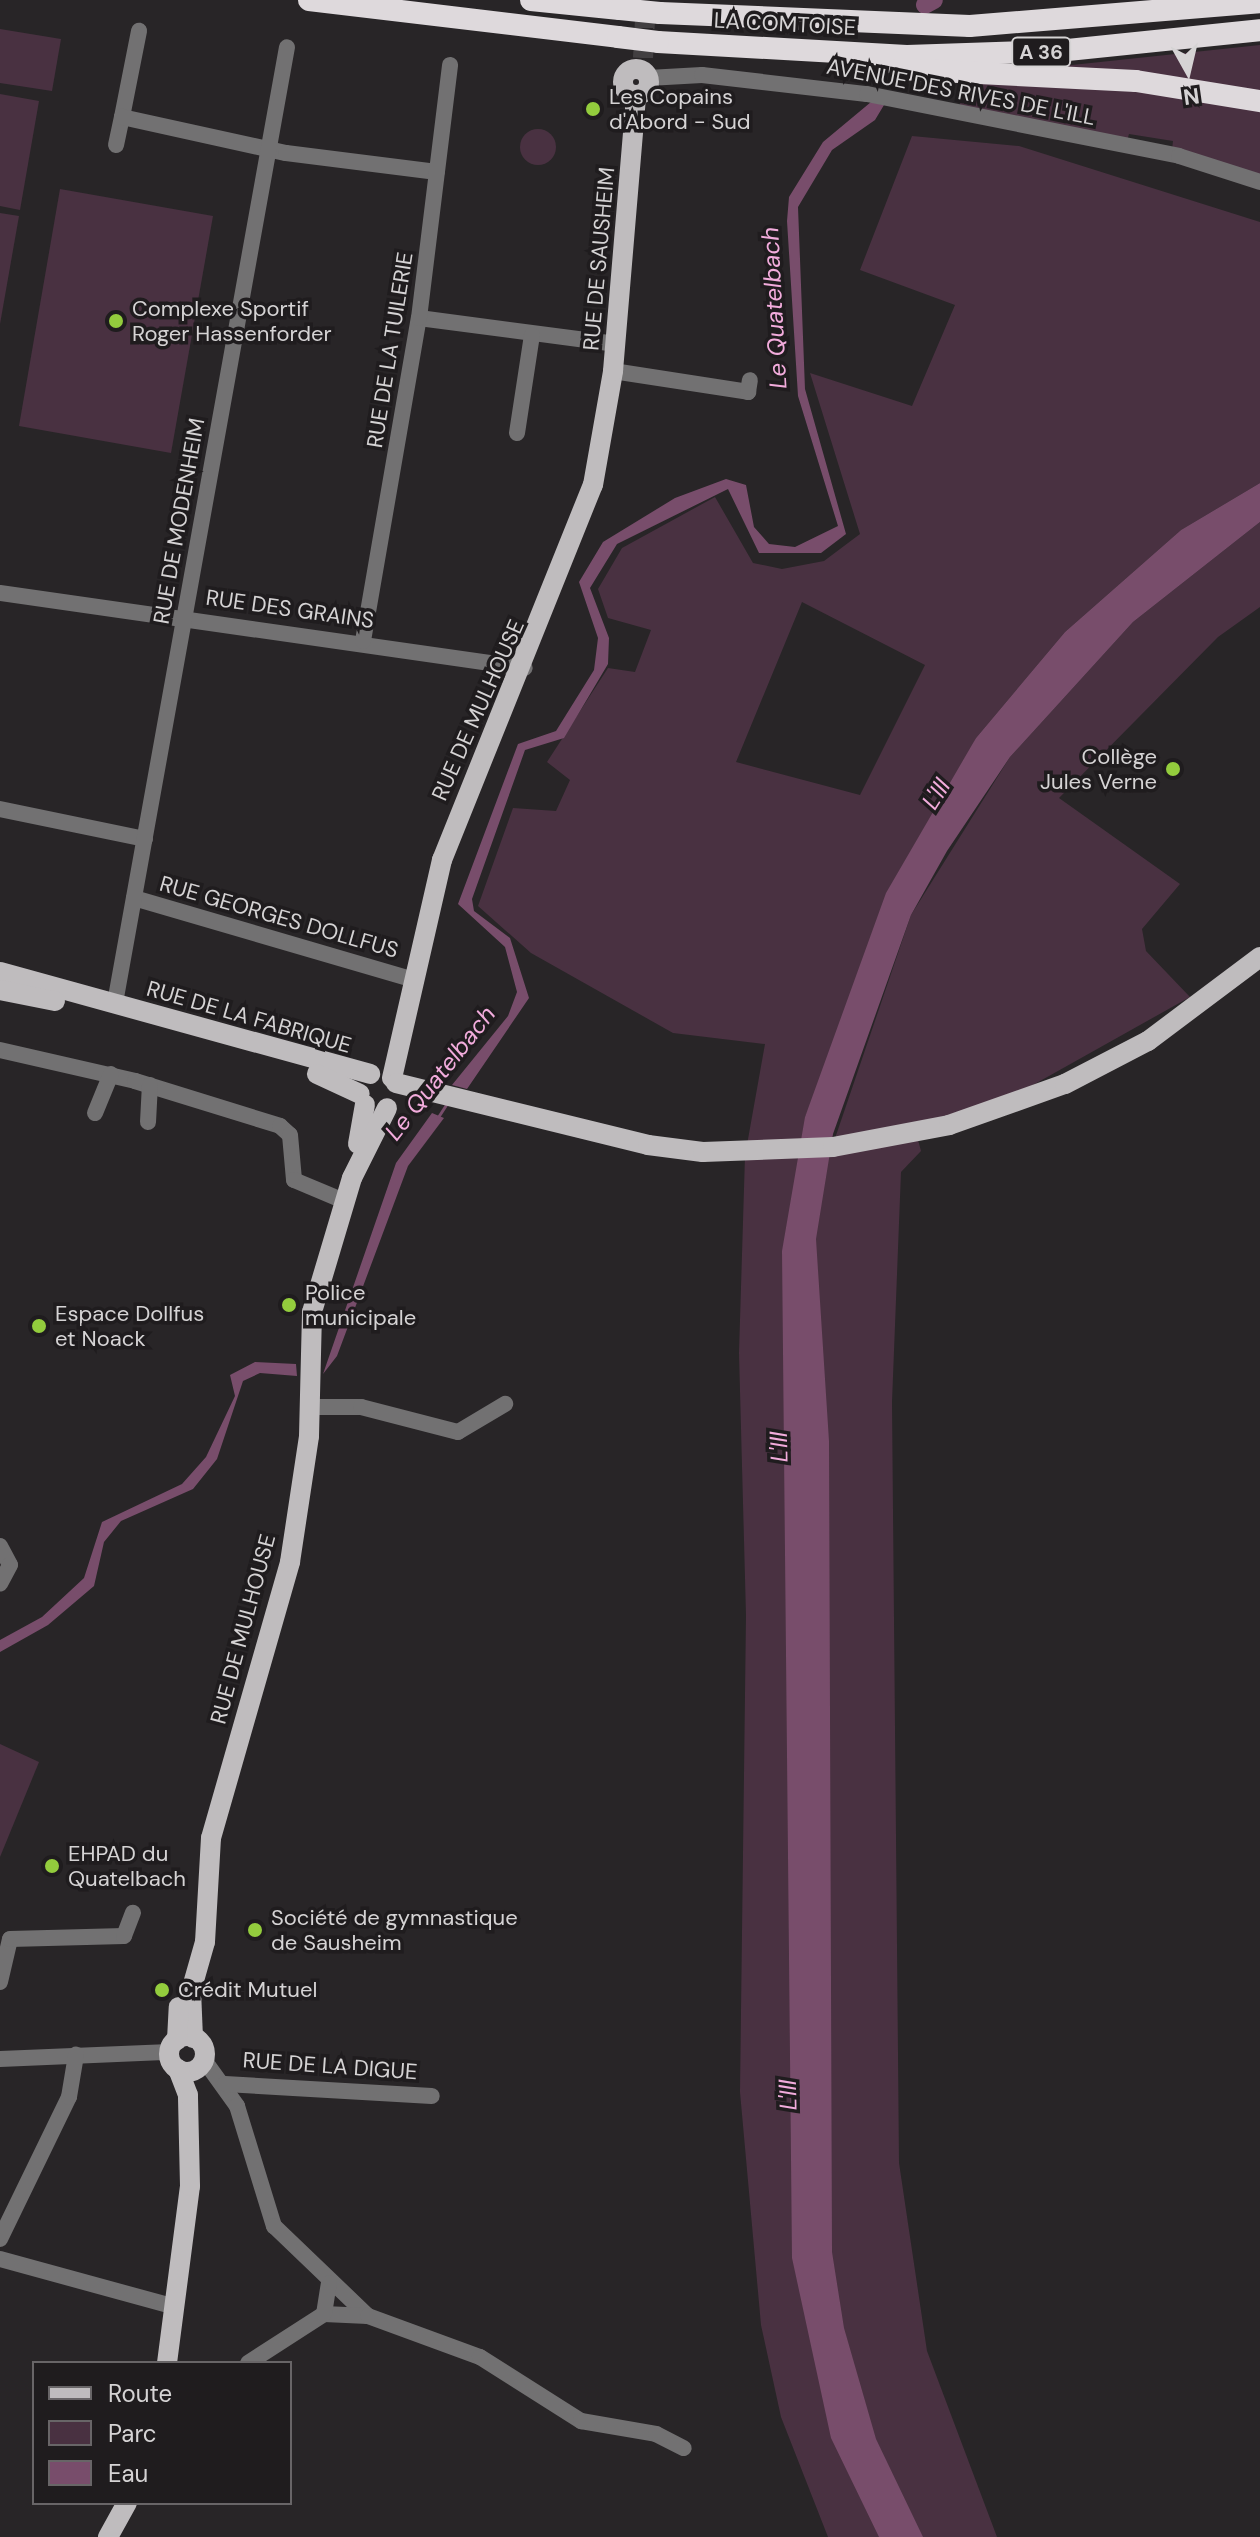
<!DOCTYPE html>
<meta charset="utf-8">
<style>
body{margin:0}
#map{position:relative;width:1260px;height:2537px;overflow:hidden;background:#282527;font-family:"DM Sans",sans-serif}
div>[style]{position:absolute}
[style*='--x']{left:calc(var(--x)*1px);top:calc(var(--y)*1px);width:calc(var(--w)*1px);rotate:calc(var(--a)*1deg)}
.green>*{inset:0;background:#493141}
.round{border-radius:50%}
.water>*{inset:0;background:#784d6b}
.stream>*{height:3px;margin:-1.5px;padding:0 1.5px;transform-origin:1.5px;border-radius:1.5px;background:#784d6b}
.river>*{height:18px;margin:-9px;padding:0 9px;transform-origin:9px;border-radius:9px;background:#784d6b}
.major-tunnel>*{height:20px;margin-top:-10px;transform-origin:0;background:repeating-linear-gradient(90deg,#423f41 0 20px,transparent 0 30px)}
.minor>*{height:16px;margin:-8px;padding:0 8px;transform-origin:8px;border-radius:8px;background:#727172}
.major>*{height:20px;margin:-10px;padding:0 10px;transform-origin:10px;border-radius:10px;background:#bfbcbe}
.major>.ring{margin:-10px;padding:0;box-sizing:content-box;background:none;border:20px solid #bfbcbe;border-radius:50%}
.highway>*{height:22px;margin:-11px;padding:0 11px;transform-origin:11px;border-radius:11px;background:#ded9dc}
.highway-bridge>*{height:22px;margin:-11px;padding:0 11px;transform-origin:11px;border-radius:11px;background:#ded9dc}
.dots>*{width:22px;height:22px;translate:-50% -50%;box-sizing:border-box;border:4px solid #1f1c1e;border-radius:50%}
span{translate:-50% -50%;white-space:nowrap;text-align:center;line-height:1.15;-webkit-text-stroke:7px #1f1c1e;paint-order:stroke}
.shield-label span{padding:2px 6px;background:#1f1c1e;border:2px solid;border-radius:6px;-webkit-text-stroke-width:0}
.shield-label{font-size:20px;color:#d5d3d4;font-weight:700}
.street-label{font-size:22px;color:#d5d3d4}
.poi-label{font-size:22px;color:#d5d3d4}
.left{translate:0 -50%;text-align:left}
.right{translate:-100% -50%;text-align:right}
.water-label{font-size:24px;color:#f2acdc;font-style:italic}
.legend{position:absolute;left:32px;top:2361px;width:260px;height:144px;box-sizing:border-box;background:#1f1c1e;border:2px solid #686567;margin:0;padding:10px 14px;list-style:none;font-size:24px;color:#d5d3d4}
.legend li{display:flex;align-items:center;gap:16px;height:40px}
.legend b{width:40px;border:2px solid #686567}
.north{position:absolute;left:1148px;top:32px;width:80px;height:80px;-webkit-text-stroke:6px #1f1c1e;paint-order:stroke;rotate:172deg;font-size:22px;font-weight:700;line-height:32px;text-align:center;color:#d5d3d4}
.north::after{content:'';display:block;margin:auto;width:28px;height:36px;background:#d5d3d4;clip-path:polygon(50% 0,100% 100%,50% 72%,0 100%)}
</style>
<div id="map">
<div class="green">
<i style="clip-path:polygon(0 29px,61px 39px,52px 91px,0 83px)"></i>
<i style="clip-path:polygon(1260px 45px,1260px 94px,1025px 70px)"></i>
<i style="clip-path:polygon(972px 83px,1121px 88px,1260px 110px,1260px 176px,1172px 150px,1173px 141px,1129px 134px,1127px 141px,960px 106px,961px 90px)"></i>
<i style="clip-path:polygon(0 94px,39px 101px,20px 210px,0 206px)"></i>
<i class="round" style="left:520px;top:129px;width:36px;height:36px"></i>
<i style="clip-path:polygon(evenodd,912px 136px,1019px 146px,1260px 222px,1260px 483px,1181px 530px,1065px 632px,976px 738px,805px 1117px,830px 1153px,911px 915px,1010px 757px,1133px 622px,1260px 522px,1260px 607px,1218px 637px,1059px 798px,1180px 884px,1142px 929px,1146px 951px,1190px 997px,1015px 1095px,914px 1125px,921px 1151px,901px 1172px,892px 1402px,899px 2163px,927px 2351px,997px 2537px,828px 2537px,781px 2417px,761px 2325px,740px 2092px,746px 1615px,739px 1353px,745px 1156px,765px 1044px,673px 1033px,531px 953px,478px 906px,513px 808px,556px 811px,570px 780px,547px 762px,608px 668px,635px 672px,651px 630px,608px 618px,598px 589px,622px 548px,715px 497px,753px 563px,782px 569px,824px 561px,860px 534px,810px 373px,912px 406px,955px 305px,860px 270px,912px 136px,802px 602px,925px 665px,860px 795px,736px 762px,802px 602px)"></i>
<i style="clip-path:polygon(60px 189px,213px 216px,171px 453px,19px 426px)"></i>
<i style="clip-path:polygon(0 213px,19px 216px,0 324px)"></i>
<i style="clip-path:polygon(0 1744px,39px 1762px,0 1857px)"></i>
</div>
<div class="water">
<i style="clip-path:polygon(871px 102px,884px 105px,875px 120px,832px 150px,798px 207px,805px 389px,846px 534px,821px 553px,759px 553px,728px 489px,617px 544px,590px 588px,609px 638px,608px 664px,564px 738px,525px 750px,472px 899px,474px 911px,510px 938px,529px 998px,467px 1089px,452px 1085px,508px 1016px,517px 992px,505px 947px,458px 904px,518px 744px,556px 731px,594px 670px,598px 638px,579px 582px,603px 542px,675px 498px,726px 479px,746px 485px,754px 527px,769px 544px,795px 547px,838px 526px,798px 396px,787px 221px,789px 197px,823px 142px)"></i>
<i style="clip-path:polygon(1260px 483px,1260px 522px,1133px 622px,1010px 757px,947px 851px,911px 915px,833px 1134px,816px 1239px,829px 1441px,832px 2252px,844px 2328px,876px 2439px,923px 2537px,879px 2537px,831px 2438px,792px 2258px,782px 1251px,805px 1117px,886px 893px,976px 738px,1065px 632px,1181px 530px)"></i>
<i style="clip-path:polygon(432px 1113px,444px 1118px,408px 1166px,337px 1356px,323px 1374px,396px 1163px)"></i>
<i style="clip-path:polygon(255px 1362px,296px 1364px,297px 1376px,260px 1373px,243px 1381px,217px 1459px,193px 1489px,121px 1521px,104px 1542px,94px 1586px,48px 1625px,0 1652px,0 1640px,42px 1617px,84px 1578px,102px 1522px,182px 1484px,206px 1457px,235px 1396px,230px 1375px)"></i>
</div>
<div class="stream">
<i style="--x:438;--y:1117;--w:17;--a:-57"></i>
</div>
<div class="river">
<i style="--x:925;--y:5;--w:10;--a:-29"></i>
</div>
<div class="major-tunnel">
<i style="--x:643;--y:58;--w:58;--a:-87"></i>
</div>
<div class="minor">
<i style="--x:648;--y:78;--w:54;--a:-3.2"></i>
<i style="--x:702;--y:75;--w:166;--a:6.6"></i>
<i style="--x:867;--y:94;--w:318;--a:11.2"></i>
<i style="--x:1179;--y:156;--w:85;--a:17.8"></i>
<i style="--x:122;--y:117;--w:88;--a:-78.8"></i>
<i style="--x:116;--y:145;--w:29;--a:-78"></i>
<i style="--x:122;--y:117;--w:168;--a:12.4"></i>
<i style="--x:286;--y:153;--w:152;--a:7.2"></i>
<i style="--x:419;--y:318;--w:199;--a:7.5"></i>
<i style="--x:613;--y:371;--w:137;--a:8.8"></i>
<i style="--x:748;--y:392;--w:12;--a:-81"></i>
<i style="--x:517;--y:433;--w:99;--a:-81.3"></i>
<i style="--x:0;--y:593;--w:530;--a:8.13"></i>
<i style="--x:363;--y:641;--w:328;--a:-80.2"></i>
<i style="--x:419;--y:318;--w:255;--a:-83"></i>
<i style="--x:0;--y:809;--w:148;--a:11.7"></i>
<i style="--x:134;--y:898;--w:289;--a:16.3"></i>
<i style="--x:115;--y:1003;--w:971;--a:-79.8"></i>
<i style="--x:0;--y:1050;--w:139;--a:12.9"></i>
<i style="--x:135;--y:1081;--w:152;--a:17.2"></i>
<i style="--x:280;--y:1126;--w:13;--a:42"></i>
<i style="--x:290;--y:1135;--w:45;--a:84.9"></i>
<i style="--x:294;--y:1180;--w:54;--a:22.8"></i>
<i style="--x:95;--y:1113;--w:42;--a:-67.7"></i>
<i style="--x:148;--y:1122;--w:37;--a:-87"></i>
<i style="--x:310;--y:1407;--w:51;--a:0"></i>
<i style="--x:361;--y:1407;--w:100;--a:14.5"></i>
<i style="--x:458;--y:1432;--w:55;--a:-30.8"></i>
<i style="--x:0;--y:1546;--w:21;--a:62"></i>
<i style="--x:10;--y:1565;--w:21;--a:118"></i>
<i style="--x:0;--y:1982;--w:44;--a:-76.9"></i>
<i style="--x:10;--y:1939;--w:114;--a:-1.5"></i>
<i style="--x:124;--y:1936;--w:25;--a:-69"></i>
<i style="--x:0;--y:2059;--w:170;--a:-2.4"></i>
<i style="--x:204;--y:2060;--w:57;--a:54.3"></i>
<i style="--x:237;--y:2106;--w:126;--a:72.9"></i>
<i style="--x:274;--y:2226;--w:130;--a:43.8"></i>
<i style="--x:225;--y:2084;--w:207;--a:3.3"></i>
<i style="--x:0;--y:2239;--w:158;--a:-64.1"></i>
<i style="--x:69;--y:2097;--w:43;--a:-80.5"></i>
<i style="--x:0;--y:2259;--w:182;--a:15.3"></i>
<i style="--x:324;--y:2314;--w:44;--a:2.6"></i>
<i style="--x:368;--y:2316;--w:119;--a:20.1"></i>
<i style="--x:480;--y:2357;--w:120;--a:32.4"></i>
<i style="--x:581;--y:2421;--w:76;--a:9.8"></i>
<i style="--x:656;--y:2434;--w:31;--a:27"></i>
<i style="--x:248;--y:2363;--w:90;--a:-32.8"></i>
<i style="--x:324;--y:2314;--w:31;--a:-81"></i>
</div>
<div class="major">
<i class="ring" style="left:623px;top:69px;width:6px;height:6px"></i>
<i style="--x:0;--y:972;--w:384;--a:15.4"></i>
<i style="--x:0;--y:990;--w:56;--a:11.3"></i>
<i style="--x:317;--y:1074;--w:47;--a:24.9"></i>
<i style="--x:392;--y:1078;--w:224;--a:-77.1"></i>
<i style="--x:442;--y:860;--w:404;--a:-68.1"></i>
<i style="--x:593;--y:485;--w:116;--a:-80"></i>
<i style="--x:613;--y:371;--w:277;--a:-85.2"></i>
<i style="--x:396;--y:1083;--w:260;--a:13.8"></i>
<i style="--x:648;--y:1145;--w:55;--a:7.3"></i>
<i style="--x:703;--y:1152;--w:130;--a:-2.2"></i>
<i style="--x:833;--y:1147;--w:118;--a:-10.7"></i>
<i style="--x:949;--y:1125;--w:123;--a:-19.5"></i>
<i style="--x:1065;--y:1084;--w:93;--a:-27.4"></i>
<i style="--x:1148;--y:1041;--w:140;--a:-36.9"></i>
<i style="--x:358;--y:1144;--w:40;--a:-80"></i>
<i class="ring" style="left:169px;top:2036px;width:16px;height:16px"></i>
<i style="--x:193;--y:2038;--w:47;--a:-92.4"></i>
<i style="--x:191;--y:1991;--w:51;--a:-74.1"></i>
<i style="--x:205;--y:1942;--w:104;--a:-86.7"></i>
<i style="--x:211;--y:1838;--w:287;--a:-74"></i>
<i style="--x:290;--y:1562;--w:127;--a:-81.4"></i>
<i style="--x:309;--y:1436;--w:124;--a:-88.6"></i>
<i style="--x:312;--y:1312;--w:140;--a:-73.4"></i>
<i style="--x:352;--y:1178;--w:78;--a:-63.4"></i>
<i style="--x:177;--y:2040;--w:33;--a:-87"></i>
<i style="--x:167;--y:2363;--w:178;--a:-82.6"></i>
<i style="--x:190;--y:2186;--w:91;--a:-91.3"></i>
<i style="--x:188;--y:2095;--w:28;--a:-111"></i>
<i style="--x:108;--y:2537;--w:39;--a:-61"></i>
</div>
<div class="highway">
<i style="--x:309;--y:0;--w:311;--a:6.8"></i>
<i style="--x:531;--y:0;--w:89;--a:5.8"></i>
<i style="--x:660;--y:13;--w:310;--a:2.4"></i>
<i style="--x:970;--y:26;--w:291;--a:-4.7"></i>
<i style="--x:658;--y:42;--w:249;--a:3.2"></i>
<i style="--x:907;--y:56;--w:151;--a:-1.9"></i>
<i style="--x:1058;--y:51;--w:203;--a:-5.9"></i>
<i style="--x:899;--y:69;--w:237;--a:2.9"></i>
<i style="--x:1136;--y:81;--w:126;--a:9.2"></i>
</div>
<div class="highway-bridge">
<i style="--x:620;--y:9;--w:40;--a:5.7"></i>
<i style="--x:618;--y:37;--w:40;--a:7.1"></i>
</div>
<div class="dots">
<i style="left:593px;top:109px;background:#93cc3d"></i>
<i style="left:116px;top:321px;background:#93cc3d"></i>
<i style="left:1173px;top:769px;background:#93cc3d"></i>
<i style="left:289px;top:1305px;background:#93cc3d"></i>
<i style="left:39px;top:1326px;background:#93cc3d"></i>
<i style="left:52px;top:1866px;background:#93cc3d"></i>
<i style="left:255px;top:1930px;background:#93cc3d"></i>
<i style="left:162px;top:1990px;background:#93cc3d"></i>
</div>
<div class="shield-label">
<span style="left:1041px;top:52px">A 36</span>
</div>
<div class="street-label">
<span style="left:785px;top:24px;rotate:3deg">LA COMTOISE</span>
<span style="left:961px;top:92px;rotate:11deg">AVENUE DES RIVES DE L'ILL</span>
<span style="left:599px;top:259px;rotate:-85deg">RUE DE SAUSHEIM</span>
<span style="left:390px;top:350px;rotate:-81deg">RUE DE LA TUILERIE</span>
<span style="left:179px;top:521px;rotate:-80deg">RUE DE MODENHEIM</span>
<span style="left:290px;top:609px;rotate:8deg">RUE DES GRAINS</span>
<span style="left:478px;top:710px;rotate:-66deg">RUE DE MULHOUSE</span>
<span style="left:279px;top:917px;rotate:16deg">RUE GEORGES DOLLFUS</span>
<span style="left:249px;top:1017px;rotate:16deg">RUE DE LA FABRIQUE</span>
<span style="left:243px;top:1629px;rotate:-75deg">RUE DE MULHOUSE</span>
<span style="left:330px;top:2066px;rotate:4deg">RUE DE LA DIGUE</span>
</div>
<div class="poi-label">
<span class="left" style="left:609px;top:109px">Les Copains<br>d'Abord - Sud</span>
<span class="left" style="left:132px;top:321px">Complexe Sportif<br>Roger Hassenforder</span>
<span class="right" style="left:1157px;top:769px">Collège<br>Jules Verne</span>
<span class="left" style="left:305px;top:1305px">Police<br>municipale</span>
<span class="left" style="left:55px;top:1326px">Espace Dollfus<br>et Noack</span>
<span class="left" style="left:68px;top:1866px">EHPAD du<br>Quatelbach</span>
<span class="left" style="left:271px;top:1930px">Société de gymnastique<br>de Sausheim</span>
<span class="left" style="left:178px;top:1990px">Crédit Mutuel</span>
</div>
<div class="water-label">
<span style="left:774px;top:308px;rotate:-93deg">Le Quatelbach</span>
<span style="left:936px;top:794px;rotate:-58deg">L'Ill</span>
<span style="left:440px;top:1073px;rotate:-52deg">Le Quatelbach</span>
<span style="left:779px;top:1447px;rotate:-91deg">L'Ill</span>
<span style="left:788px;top:2095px;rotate:-91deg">L'Ill</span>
</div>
<ul class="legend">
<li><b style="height:10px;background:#bfbcbe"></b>Route</li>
<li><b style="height:22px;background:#493141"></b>Parc</li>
<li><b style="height:22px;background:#784d6b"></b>Eau</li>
</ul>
<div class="north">N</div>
</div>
